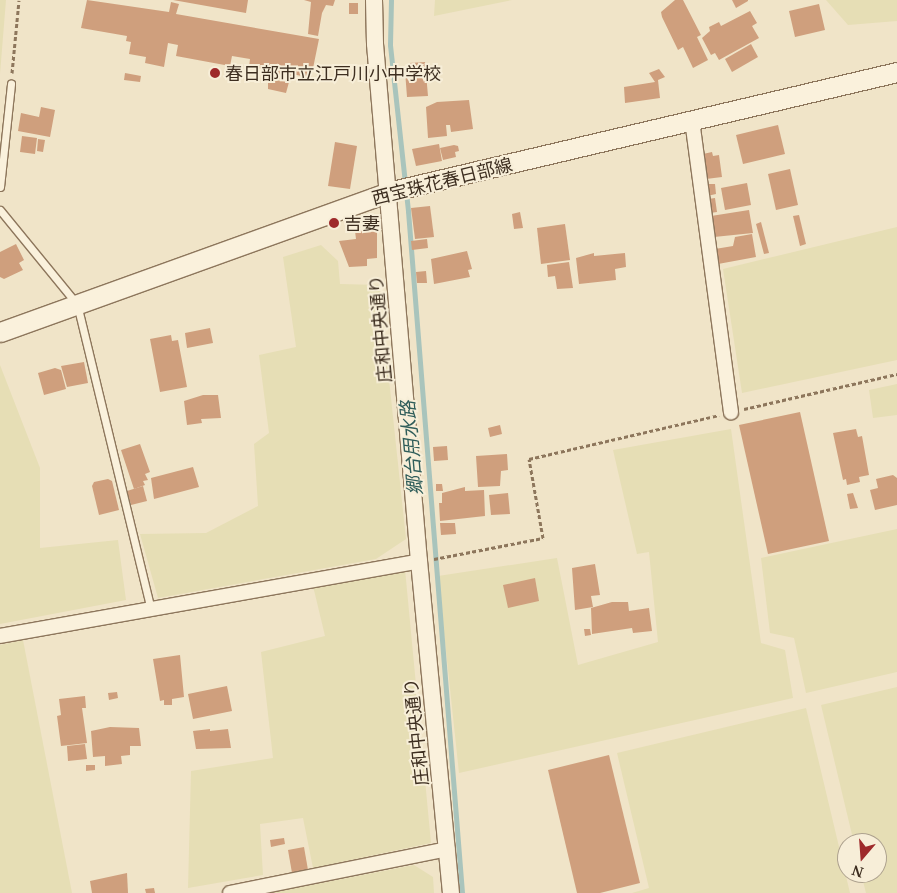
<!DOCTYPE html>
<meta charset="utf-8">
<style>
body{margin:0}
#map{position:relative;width:897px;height:893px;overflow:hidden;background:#f0e4c8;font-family:"Noto Serif","Noto Sans JP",serif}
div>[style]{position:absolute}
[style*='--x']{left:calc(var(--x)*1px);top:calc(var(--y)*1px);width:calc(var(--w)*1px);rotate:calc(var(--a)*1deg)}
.farmland>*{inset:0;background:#e6deb5}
.stream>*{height:5px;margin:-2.5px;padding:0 2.5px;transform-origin:2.5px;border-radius:2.5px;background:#a9c4bc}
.building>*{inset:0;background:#cf9f7d}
.path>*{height:3px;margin-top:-1.5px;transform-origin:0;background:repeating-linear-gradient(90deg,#8d765c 0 4px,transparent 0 6.5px)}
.roads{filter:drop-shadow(1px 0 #8d765c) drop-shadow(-1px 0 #8d765c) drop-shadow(0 1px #8d765c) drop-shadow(0 -1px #8d765c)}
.service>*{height:7px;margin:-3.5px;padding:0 3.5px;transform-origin:3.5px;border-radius:3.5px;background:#faf1dc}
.minor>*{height:14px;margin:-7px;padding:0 7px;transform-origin:7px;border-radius:7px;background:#faf1dc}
.tertiary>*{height:16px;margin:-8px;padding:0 8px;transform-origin:8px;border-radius:8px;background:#faf1dc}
.secondary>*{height:19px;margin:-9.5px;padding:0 9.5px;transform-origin:9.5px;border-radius:9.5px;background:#faf1dc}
.dots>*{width:14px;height:14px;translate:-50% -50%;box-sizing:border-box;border:2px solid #f7eed8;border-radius:50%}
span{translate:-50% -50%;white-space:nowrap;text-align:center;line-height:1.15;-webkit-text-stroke:4px #f7eed8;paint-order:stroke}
.poi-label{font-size:18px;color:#3d2e20}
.left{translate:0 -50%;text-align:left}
.street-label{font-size:18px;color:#3d2e20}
.water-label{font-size:19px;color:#2f5d5a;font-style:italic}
.north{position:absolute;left:837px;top:833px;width:50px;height:50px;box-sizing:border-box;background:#f7eed8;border:1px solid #ada18e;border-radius:50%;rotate:198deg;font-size:14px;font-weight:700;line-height:20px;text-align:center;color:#3d2e20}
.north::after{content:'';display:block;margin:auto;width:18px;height:22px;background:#9e2a2b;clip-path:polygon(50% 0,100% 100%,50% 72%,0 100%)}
</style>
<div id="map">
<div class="farmland">
<i style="clip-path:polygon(0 0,6px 0,0 74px)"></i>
<i style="clip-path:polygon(435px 0,512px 0,434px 16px)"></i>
<i style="clip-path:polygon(826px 0,897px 0,897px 21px,848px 25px)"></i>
<i style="clip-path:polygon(897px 227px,897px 360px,742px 393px,723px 269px)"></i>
<i style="clip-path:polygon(321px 245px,338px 261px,340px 284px,379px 285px,406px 539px,376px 559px,158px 598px,140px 534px,206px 533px,258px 506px,254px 444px,269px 433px,259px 355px,296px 347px,283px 257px)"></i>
<i style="clip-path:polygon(0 365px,40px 468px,40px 548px,118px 540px,126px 600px,0 624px)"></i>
<i style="clip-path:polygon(897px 384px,897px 415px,873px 418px,869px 390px)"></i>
<i style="clip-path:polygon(731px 429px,761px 643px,785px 650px,793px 698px,459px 773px,438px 576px,557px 558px,578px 665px,658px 642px,649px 552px,637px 554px,613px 450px)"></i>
<i style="clip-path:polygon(897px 529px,897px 672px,806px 693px,794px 638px,770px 633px,761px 558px)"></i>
<i style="clip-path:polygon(405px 569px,431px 843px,313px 868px,303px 818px,260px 824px,263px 875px,188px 888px,191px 771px,273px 758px,261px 652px,325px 636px,313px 586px)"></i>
<i style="clip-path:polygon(23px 640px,72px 893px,0 893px,0 645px)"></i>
<i style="clip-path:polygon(897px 687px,897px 893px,866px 893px,861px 873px,877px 873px,877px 843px,854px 843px,821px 705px)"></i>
<i style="clip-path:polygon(806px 708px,850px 893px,632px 893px,649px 888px,617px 753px)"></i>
<i style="clip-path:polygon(414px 865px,433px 877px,434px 893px,270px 893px)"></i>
</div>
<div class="stream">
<i style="--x:391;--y:0;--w:45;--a:91.3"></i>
<i style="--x:390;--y:45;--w:167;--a:83.8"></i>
<i style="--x:408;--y:211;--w:684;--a:85.47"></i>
</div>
<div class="building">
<i style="clip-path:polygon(87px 0,169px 12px,171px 2px,179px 4px,176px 14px,319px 39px,311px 78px,292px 74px,290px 81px,268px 77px,270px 70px,249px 67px,250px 59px,232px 56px,230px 66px,176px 56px,178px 45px,168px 43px,164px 67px,145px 63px,146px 57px,129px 54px,131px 42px,126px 41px,127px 36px,81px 28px)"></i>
<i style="clip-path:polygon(173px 0,248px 0,246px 13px)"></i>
<i style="clip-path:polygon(304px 0,335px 0,333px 6px,326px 5px,322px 13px,318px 36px,308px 34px,311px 2px)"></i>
<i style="clip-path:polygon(675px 0,683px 0,701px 35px,697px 37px,708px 60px,693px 68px,683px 47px,678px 50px,662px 17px,661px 12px)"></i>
<i style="clip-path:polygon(732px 0,748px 0,748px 1px,736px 8px)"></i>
<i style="clip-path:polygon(349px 3px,358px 3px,358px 14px,349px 14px)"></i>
<i style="clip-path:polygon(819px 4px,825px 30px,795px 37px,789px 11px)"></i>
<i style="clip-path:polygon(750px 11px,757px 23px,752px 26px,759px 38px,719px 60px,715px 53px,711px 55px,702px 38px,710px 31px,709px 27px,719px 22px,721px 26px)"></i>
<i style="clip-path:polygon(751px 44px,758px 57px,732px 72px,725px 59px)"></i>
<i style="clip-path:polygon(425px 62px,428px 96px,407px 97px,405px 71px,409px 71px,409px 63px)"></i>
<i style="clip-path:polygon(659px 69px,665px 77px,658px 80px,660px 98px,625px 103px,624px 87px,655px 82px,649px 73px)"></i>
<i style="clip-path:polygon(125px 73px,141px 76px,140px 82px,124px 80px)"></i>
<i style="clip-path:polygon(268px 79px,289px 82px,286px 93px,268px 89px)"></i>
<i style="clip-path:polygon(469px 100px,473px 129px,451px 132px,450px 125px,446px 125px,447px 136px,428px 138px,426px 107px,437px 102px)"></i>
<i style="clip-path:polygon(41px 107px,55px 110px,50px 137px,18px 131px,21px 113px,39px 117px)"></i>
<i style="clip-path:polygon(778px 125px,785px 154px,743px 164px,736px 135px)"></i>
<i style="clip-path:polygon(22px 136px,37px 138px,35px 154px,20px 152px)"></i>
<i style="clip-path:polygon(38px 139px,45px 140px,43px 152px,37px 151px)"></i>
<i style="clip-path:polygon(335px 142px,357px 146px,350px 189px,328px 186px)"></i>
<i style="clip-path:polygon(439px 144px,442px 161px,416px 166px,412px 149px)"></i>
<i style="clip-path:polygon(454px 145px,458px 146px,459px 151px,455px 152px,456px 157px,443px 160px,440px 148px)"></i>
<i style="clip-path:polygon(712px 152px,713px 156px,719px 155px,722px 177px,706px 179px,703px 154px)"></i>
<i style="clip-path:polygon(790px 169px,798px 205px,776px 210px,768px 174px)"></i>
<i style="clip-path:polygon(747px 183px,751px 205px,725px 210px,721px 188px)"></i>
<i style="clip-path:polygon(705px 184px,715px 184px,716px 194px,707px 196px)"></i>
<i style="clip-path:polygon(715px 198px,717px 212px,710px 213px,708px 199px)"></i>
<i style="clip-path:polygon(430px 206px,434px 237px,415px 239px,411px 208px)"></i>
<i style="clip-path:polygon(749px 210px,753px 233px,714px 237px,711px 216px)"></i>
<i style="clip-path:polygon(520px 212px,523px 228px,514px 229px,512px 214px)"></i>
<i style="clip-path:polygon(799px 215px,806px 244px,800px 246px,793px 216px)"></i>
<i style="clip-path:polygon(377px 221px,377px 258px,367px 259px,367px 266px,349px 267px,339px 241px,356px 239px,354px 223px)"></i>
<i style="clip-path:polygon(761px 222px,769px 253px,764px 254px,756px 224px)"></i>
<i style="clip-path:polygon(565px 224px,570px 260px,541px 264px,537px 228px)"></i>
<i style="clip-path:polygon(752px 234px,756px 257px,718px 264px,715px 249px,733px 246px,735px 237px)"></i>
<i style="clip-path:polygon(427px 239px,428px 248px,412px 250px,411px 241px)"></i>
<i style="clip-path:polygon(16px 244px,24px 260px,19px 263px,23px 270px,4px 279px,0 277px,0 252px)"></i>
<i style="clip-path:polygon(467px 251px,472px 269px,468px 270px,470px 277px,434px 284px,431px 259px)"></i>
<i style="clip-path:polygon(594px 253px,594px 256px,625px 253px,626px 267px,615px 269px,616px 280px,579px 284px,576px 258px)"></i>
<i style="clip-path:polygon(569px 262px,573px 288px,557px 289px,555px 276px,548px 277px,547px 265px)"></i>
<i style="clip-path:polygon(426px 271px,427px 283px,417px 283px,416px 272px)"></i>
<i style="clip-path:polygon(210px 328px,213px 343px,187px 348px,185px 333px)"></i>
<i style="clip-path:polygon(171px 335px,172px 341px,178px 340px,187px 387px,160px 392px,150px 339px)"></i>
<i style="clip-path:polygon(84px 362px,88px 383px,67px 387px,61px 366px)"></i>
<i style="clip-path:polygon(55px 368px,61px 370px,66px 389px,44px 395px,38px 373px)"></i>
<i style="clip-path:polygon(203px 395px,218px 395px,221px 418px,201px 419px,202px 423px,187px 425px,184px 401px)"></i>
<i style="clip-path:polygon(800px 412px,829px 541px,768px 554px,739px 425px)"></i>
<i style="clip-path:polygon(500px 425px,502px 434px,490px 437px,488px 428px)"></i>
<i style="clip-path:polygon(856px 429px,858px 437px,862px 436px,869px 475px,859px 477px,860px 482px,847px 485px,846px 479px,843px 480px,833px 433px)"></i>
<i style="clip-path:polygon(140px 444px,150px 472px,145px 474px,148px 480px,143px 481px,145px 485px,134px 489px,121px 450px)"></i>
<i style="clip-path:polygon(447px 446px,448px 460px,434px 461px,433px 447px)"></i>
<i style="clip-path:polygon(507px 454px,508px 470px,501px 471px,500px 486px,478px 487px,476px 456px)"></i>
<i style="clip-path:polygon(193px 467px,199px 487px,154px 499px,151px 478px)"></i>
<i style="clip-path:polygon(893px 475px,897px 478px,897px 505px,875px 510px,870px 490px,878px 488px,876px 479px)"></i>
<i style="clip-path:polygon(108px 479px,112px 481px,119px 510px,99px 515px,92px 486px,94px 482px)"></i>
<i style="clip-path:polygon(436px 484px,442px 484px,443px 491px,436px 491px)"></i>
<i style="clip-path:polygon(143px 486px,147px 501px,131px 505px,127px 491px)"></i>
<i style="clip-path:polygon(465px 487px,465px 491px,484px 490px,485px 516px,440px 521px,439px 503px,442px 503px,442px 493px)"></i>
<i style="clip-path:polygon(508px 493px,510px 514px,491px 515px,489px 495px)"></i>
<i style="clip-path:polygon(853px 493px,858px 508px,850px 509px,847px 494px)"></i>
<i style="clip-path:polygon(440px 523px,455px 523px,456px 534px,441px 535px)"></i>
<i style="clip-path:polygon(595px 564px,600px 595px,591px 596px,593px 607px,575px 610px,572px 568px)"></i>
<i style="clip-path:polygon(535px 578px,539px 601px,508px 608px,503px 585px)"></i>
<i style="clip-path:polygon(612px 602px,628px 602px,629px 611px,649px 608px,652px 631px,633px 633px,632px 628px,592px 634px,591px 608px)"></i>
<i style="clip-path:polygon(584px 629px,590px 629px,591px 635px,585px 636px)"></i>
<i style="clip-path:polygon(180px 655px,184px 697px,172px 699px,172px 705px,164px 705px,164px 700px,160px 701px,153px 659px)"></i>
<i style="clip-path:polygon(227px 686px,232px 711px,193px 719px,188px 694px)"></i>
<i style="clip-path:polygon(117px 692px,118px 698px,109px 700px,108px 693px)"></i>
<i style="clip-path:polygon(85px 696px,86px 708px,82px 708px,87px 743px,61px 746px,57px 716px,61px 715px,59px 699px)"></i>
<i style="clip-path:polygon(110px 727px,139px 728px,141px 746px,130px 746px,130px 755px,121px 756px,122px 764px,105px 766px,105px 756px,93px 757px,91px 731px)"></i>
<i style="clip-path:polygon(210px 729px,210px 731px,228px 729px,231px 748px,196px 749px,193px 731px)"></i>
<i style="clip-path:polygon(85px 744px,87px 759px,68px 761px,67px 746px)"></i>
<i style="clip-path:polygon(609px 755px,640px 883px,600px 893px,577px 893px,548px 770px)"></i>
<i style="clip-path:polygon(86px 765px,95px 765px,95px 770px,86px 771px)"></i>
<i style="clip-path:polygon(284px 838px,285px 844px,271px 847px,270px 840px)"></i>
<i style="clip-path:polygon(304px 847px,308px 870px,292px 873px,288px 850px)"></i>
<i style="clip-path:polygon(127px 873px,128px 893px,92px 893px,90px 881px)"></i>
<i style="clip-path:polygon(154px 888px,155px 893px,146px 893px,145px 889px)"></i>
</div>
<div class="path">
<i style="--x:12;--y:73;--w:73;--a:-84.5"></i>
<i style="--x:744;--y:409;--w:157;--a:-12.9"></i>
<i style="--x:434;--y:559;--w:111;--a:-10.9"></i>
<i style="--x:543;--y:538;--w:80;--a:-100"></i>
<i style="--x:529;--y:459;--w:195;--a:-13"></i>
</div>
<div class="roads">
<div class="service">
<i style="--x:0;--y:187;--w:104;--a:-83.9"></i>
<i style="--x:0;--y:210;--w:122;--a:50.7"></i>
<i style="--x:77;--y:304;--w:314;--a:76.4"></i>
</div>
<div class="minor">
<i style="--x:692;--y:120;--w:295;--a:82.4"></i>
<i style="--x:0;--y:636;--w:426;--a:-10.1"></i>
<i style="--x:230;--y:893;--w:222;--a:-11.4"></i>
</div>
<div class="tertiary">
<i style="--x:374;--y:0;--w:44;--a:88.7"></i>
<i style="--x:375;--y:44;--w:519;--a:85.14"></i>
<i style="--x:419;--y:561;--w:334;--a:84.5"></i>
</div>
<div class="secondary">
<i style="--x:0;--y:332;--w:412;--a:-19.8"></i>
<i style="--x:388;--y:192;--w:523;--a:-13.27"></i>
</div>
</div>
<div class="dots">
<i style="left:215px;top:73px;background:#9e2a2b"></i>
<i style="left:334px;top:223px;background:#9e2a2b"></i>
</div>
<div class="poi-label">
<span class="left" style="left:225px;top:73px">春日部市立江戸川小中学校</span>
<span class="left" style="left:344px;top:223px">吉妻</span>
</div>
<div class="street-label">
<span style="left:442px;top:181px;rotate:-14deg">西宝珠花春日部線</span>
<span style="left:380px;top:329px;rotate:-95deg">庄和中央通り</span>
<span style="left:416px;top:732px;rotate:-96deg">庄和中央通り</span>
</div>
<div class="water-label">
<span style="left:412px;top:448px;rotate:-95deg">郷台用水路</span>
</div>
<div class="north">N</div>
</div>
